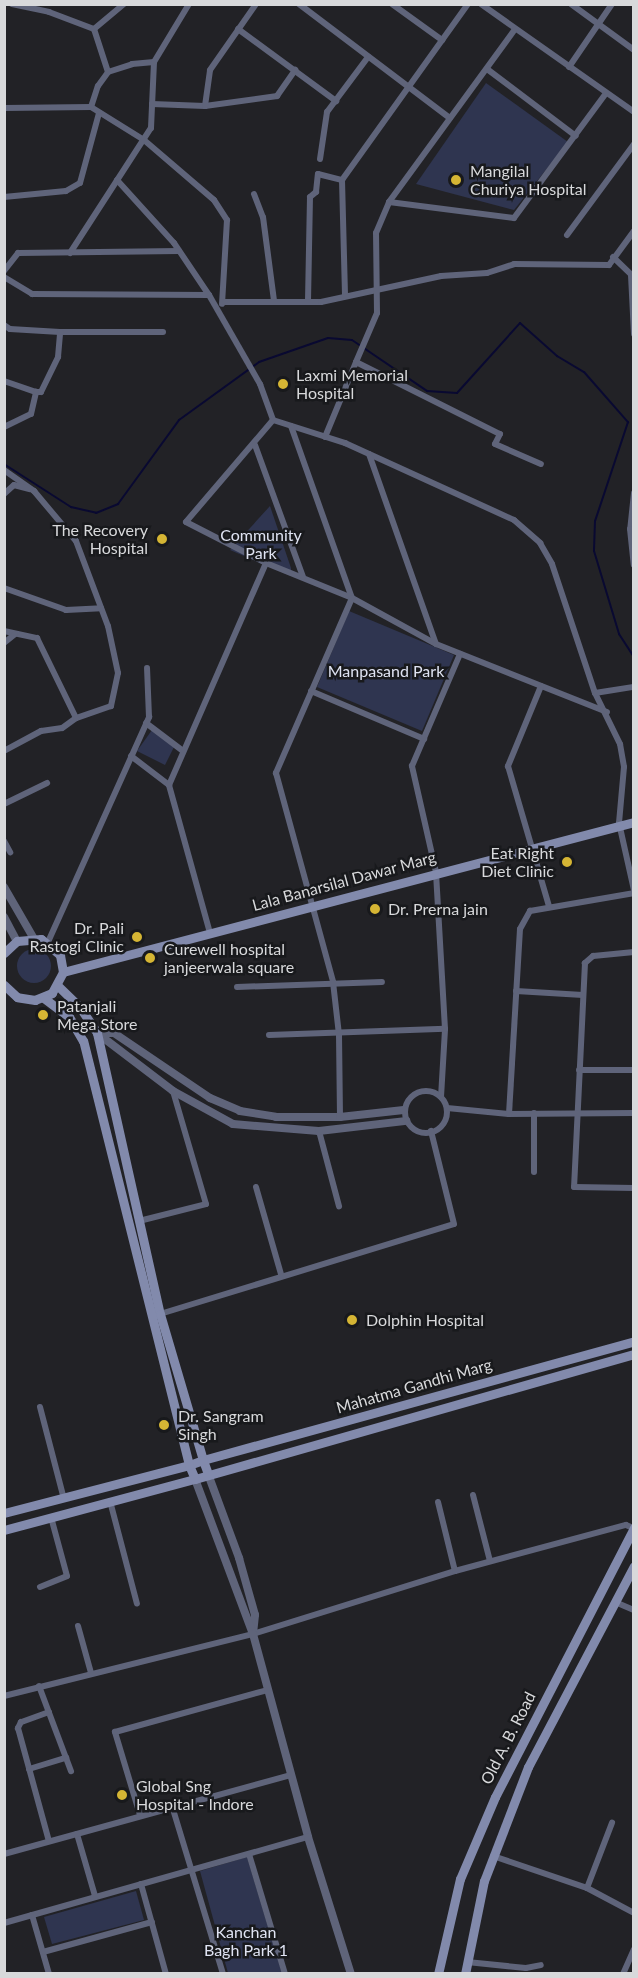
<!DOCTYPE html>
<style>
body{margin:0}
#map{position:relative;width:638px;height:1978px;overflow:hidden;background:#222226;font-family:Lato,sans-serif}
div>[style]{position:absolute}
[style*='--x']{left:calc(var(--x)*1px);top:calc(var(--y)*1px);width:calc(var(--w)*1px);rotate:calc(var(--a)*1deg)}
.green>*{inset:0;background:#2f3550}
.round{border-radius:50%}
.stream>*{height:2px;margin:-1px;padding:0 1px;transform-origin:1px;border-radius:1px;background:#090931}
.minor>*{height:6px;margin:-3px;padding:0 3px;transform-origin:3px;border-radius:3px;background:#5f647a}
.minor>.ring{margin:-3px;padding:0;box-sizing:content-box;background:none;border:6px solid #5f647a;border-radius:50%}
.tertiary>*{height:8px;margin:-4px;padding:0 4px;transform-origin:4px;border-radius:4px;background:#5f647a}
.secondary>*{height:9px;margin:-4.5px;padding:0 4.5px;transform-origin:4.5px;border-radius:4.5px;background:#828aac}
.dots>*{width:16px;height:16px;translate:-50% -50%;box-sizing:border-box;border:3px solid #18191c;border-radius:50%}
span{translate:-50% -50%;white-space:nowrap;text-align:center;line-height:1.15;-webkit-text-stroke:5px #18191c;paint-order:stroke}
.poi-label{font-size:16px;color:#d8d9db}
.left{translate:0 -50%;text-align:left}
.right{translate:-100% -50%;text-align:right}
.park-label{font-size:16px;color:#dfe3f2}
.street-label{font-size:16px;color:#d8d9db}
.frame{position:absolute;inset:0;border:6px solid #d8d9db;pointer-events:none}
</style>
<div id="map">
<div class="green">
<i style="clip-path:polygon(486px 83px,568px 142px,514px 210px,416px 184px)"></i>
<i style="clip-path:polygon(270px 506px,291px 568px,291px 576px,230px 550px)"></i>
<i style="clip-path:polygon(349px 611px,454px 655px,422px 731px,317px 687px)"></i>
<i style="clip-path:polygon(152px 730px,176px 743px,165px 765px,137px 751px)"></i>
<i class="round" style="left:17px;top:949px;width:34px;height:34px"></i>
<i style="clip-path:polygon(247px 1857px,282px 1973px,228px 1973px,200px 1871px)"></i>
<i style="clip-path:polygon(136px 1891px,144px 1920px,52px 1944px,44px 1917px)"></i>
</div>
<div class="stream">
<i style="--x:4;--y:464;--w:80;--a:32.7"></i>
<i style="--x:71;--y:507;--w:26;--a:13"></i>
<i style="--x:96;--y:513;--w:24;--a:-22"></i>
<i style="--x:118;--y:504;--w:104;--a:-54"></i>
<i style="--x:179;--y:420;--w:99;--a:-35.9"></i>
<i style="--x:259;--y:362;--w:73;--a:-19.2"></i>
<i style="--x:328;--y:338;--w:24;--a:5"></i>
<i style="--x:352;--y:340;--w:91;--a:34.2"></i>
<i style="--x:427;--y:391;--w:30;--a:4"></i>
<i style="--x:457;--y:393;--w:94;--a:-48"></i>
<i style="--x:520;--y:323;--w:50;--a:41.7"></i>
<i style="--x:557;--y:356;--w:31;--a:31"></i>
<i style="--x:584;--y:372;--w:67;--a:48.7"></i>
<i style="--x:628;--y:422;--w:104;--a:108.4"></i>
<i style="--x:595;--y:521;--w:30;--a:92"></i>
<i style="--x:594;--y:551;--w:87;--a:73.2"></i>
<i style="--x:619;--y:634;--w:27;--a:57"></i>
</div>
<div class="minor">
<i style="--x:12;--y:4;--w:38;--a:12"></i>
<i style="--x:49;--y:12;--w:48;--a:20.7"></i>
<i style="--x:299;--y:4;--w:189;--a:37.1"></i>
<i style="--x:392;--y:4;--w:62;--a:35.8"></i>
<i style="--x:481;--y:4;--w:187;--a:35.2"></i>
<i style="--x:571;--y:4;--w:78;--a:36.1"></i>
<i style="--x:94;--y:29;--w:45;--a:72"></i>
<i style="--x:94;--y:29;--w:39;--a:-40"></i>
<i style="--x:238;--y:29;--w:122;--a:36.3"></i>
<i style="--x:569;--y:67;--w:76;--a:-55.7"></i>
<i style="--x:487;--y:69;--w:111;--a:37"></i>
<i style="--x:152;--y:104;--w:53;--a:2.2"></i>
<i style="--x:205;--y:106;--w:73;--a:-7.9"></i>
<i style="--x:277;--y:96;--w:32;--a:-55"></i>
<i style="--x:205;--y:106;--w:36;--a:-82"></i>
<i style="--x:210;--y:70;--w:80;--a:-55.1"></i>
<i style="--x:91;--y:107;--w:62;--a:31.9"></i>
<i style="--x:144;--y:140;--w:92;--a:40.6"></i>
<i style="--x:214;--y:200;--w:24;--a:57"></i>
<i style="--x:227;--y:220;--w:84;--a:93.4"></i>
<i style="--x:4;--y:108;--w:87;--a:-0.7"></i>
<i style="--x:91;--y:107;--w:22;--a:-72"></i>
<i style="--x:98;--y:86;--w:17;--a:-54"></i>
<i style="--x:108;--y:72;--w:25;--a:-18"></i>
<i style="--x:132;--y:64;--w:22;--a:-5"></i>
<i style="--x:320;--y:159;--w:48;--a:-81.5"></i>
<i style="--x:327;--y:112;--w:69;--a:-53.3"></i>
<i style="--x:117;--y:180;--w:85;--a:47.9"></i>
<i style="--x:174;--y:243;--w:63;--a:56.1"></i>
<i style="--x:209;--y:295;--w:103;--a:60.2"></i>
<i style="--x:260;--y:384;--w:38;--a:70"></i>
<i style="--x:342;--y:180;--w:216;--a:-54.4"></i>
<i style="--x:342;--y:180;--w:115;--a:88.5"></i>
<i style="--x:254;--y:194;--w:25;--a:69"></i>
<i style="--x:263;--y:217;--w:85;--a:82.5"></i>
<i style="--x:4;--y:197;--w:62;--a:-5.5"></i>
<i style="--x:66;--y:191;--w:16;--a:-30"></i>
<i style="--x:80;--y:183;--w:73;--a:-74.8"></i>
<i style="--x:389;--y:202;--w:126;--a:7.3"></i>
<i style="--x:514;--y:218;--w:155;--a:-53.6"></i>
<i style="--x:567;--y:235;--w:113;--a:-53.6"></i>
<i style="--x:70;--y:253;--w:149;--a:-57.1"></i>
<i style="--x:151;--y:128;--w:66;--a:-87.4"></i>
<i style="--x:154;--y:62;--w:68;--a:-58.9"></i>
<i style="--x:613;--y:257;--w:29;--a:44"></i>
<i style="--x:4;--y:271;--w:23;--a:-52"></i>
<i style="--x:18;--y:253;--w:161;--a:-0.7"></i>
<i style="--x:631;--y:275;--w:59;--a:87.1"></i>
<i style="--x:4;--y:277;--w:33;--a:31"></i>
<i style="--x:32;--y:294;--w:177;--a:0.3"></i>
<i style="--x:308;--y:301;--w:104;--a:-88.9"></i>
<i style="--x:310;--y:197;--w:8;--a:-40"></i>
<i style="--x:316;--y:192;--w:18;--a:-84"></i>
<i style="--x:318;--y:174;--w:25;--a:14"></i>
<i style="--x:225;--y:302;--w:96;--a:0"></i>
<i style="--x:321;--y:302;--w:123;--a:-12.2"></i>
<i style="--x:441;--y:276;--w:46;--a:-3.7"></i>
<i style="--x:487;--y:273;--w:28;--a:-18"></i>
<i style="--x:514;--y:264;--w:95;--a:0.6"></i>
<i style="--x:609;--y:265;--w:42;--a:-53.7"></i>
<i style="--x:4;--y:325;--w:7;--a:34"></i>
<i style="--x:10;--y:329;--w:50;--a:3.4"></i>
<i style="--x:60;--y:332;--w:103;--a:0"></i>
<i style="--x:356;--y:362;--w:53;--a:-66.8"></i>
<i style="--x:377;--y:313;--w:80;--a:-90.7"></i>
<i style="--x:376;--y:233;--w:34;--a:-67"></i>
<i style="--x:389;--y:202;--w:214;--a:-53.9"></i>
<i style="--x:4;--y:381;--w:34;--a:19"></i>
<i style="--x:273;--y:420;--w:76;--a:17.7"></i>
<i style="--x:345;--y:443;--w:186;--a:24.5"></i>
<i style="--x:514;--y:520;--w:35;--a:41"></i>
<i style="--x:540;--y:543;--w:24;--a:60"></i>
<i style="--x:552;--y:564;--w:136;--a:71.6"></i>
<i style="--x:595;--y:693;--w:57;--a:63.9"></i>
<i style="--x:620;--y:744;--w:23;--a:80"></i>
<i style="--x:624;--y:767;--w:56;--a:95.1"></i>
<i style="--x:619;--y:823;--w:69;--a:77.4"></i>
<i style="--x:273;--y:420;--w:134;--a:130.5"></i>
<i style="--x:186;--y:522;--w:90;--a:27.1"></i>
<i style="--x:266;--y:563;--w:93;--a:22.1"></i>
<i style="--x:352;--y:598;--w:96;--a:28.7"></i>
<i style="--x:436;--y:644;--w:184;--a:21.7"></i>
<i style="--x:291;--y:426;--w:182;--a:70.5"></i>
<i style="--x:352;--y:598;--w:191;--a:113.5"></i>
<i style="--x:276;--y:773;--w:217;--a:74.7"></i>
<i style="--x:333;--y:982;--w:53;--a:83.5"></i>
<i style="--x:339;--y:1035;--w:82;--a:89.3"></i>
<i style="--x:4;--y:427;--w:30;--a:-26"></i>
<i style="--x:31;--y:414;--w:23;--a:-77"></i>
<i style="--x:36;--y:392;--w:5;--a:0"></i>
<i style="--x:41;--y:392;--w:39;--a:-64"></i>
<i style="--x:58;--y:357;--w:25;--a:-85"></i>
<i style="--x:325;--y:437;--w:81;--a:-67.5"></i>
<i style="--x:356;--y:362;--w:161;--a:26.6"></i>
<i style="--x:500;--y:434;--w:11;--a:117"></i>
<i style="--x:495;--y:444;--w:50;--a:23.5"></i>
<i style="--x:255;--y:445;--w:140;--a:70"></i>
<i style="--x:369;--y:454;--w:201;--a:70.6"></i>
<i style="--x:4;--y:470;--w:37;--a:35"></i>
<i style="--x:34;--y:491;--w:65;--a:50"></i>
<i style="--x:76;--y:541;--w:91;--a:69.4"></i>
<i style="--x:108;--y:626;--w:48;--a:78"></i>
<i style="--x:118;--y:673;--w:34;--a:102"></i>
<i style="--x:111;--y:706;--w:37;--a:161"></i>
<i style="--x:76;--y:718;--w:17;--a:144"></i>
<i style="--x:62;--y:728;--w:21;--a:172"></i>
<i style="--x:41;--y:731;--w:42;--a:151.6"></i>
<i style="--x:634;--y:493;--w:36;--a:96"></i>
<i style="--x:630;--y:529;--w:36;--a:84"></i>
<i style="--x:4;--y:494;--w:13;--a:-42"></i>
<i style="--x:14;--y:485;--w:16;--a:15"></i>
<i style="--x:4;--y:588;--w:66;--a:19.5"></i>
<i style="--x:66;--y:610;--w:35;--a:-3"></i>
<i style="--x:4;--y:631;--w:34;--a:12"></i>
<i style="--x:37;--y:638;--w:89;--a:64"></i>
<i style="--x:4;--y:643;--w:14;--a:-39"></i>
<i style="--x:541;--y:686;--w:87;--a:112.4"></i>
<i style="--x:508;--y:766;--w:146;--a:73.7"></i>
<i style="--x:311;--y:691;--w:123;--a:23"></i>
<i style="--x:595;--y:693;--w:39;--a:-9"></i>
<i style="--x:146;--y:723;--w:46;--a:37.1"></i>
<i style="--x:131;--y:756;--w:48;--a:37.3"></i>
<i style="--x:4;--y:804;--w:48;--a:-26"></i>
<i style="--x:4;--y:841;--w:13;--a:61"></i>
<i style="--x:210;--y:933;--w:154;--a:-105.5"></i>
<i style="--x:169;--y:785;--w:242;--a:-66.4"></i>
<i style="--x:48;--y:942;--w:247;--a:-65.8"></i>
<i style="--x:149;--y:717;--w:49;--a:-92.3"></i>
<i style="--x:634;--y:952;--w:41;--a:174.4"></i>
<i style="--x:593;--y:956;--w:11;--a:139"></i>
<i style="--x:585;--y:963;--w:224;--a:92.8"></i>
<i style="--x:574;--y:1187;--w:60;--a:1"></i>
<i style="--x:237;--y:987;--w:145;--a:-2"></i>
<i style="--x:516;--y:991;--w:67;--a:3.4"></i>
<i style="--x:269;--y:1035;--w:176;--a:-2"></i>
<i style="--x:579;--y:1070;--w:55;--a:0"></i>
<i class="ring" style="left:405px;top:1091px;width:36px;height:36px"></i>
<i style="--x:441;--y:1097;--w:68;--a:-86.6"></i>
<i style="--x:445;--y:1029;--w:157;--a:-93.3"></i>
<i style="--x:436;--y:872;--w:109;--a:-102.8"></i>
<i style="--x:412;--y:766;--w:122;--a:-66.8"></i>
<i style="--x:447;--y:1108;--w:62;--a:5.5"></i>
<i style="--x:509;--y:1114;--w:125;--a:-0.5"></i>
<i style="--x:534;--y:1113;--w:59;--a:90"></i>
<i style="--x:509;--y:1114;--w:185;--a:-86.6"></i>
<i style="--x:520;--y:929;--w:21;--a:-61"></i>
<i style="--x:530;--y:911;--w:106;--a:-9.8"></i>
<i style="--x:319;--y:1131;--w:78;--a:75.1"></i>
<i style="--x:256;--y:1187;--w:91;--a:74"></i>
<i style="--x:139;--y:1221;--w:69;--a:-14.2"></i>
<i style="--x:206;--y:1204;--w:118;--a:-106.3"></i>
<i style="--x:160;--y:1314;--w:307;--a:-17"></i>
<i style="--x:454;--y:1224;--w:96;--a:-103.9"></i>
<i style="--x:40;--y:1407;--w:95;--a:75.4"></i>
<i style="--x:473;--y:1495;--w:68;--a:75.6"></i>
<i style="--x:110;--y:1501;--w:106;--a:75.3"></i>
<i style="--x:438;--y:1502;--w:71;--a:76.2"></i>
<i style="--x:40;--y:1587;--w:29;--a:-22"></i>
<i style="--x:67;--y:1576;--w:61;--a:-105.2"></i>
<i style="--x:615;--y:1602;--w:21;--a:23"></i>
<i style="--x:78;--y:1626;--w:49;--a:74.5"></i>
<i style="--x:39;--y:1686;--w:91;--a:69.4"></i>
<i style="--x:4;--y:1696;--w:257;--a:-14"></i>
<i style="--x:253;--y:1634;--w:212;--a:-17.3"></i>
<i style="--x:455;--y:1571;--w:177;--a:-15.1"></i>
<i style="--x:626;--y:1525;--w:8;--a:23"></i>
<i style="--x:49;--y:1712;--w:30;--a:160"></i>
<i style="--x:21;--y:1722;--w:7;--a:117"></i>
<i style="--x:18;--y:1728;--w:117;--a:74.7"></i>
<i style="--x:29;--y:1769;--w:39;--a:-17"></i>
<i style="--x:172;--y:1806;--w:176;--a:73.1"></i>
<i style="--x:140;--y:1815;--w:87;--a:-106.8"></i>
<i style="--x:115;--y:1732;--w:159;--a:-15.4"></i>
<i style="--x:77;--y:1834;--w:65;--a:73.8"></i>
<i style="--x:4;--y:1854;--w:298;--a:-15.4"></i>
<i style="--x:249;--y:1854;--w:125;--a:73.3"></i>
<i style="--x:493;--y:1856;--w:99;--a:18.8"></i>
<i style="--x:587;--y:1888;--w:53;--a:28"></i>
<i style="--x:141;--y:1884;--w:93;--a:74.5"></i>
<i style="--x:587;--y:1888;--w:70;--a:-69"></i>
<i style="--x:32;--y:1915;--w:61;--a:73.9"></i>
<i style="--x:4;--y:1923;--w:316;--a:-15.8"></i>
<i style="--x:43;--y:1952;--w:113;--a:-15.4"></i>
<i style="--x:467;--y:1962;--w:59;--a:5.8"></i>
<i style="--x:526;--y:1968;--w:15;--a:-11"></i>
<i style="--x:623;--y:1974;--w:27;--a:-66"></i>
</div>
<div class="tertiary">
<i style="--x:4;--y:887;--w:58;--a:59.9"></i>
<i style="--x:4;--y:917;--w:27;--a:62"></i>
<i style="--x:97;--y:1033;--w:96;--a:37.3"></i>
<i style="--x:173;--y:1091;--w:68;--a:28.8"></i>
<i style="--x:233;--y:1124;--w:86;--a:4.7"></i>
<i style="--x:319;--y:1131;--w:88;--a:-6.6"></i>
<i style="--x:97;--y:1033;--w:17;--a:0"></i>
<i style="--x:114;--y:1033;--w:116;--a:34.1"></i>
<i style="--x:210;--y:1098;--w:33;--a:23"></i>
<i style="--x:240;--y:1111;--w:36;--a:9"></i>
<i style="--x:276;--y:1117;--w:64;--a:0"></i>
<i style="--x:340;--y:1117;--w:64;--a:-6.2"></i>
<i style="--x:208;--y:1474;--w:90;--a:69.7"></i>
<i style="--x:239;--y:1558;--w:59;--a:74.3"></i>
<i style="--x:255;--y:1615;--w:18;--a:96"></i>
<i style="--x:195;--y:1479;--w:165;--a:69.5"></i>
<i style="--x:253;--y:1634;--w:210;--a:74.8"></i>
<i style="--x:308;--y:1837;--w:144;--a:72.6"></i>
</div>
<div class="secondary">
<i style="--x:4;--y:953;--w:18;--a:-43"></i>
<i style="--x:17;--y:941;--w:24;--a:-5"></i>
<i style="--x:41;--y:939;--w:25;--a:40"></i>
<i style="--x:60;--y:955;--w:17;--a:80"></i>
<i style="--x:63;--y:972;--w:24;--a:118"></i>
<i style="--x:52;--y:993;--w:18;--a:158"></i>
<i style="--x:35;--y:1000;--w:18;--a:-171"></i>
<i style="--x:17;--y:997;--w:18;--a:-137"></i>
<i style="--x:63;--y:972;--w:590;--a:-14.72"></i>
<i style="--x:58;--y:986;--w:29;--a:44"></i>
<i style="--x:79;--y:1006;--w:32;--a:56"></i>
<i style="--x:97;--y:1033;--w:288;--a:77.4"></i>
<i style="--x:160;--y:1314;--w:152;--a:73.6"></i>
<i style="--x:203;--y:1460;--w:447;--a:-15.4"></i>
<i style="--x:208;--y:1474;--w:15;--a:-110"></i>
<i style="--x:203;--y:1460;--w:15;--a:160"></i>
<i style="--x:189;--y:1465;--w:15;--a:67"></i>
<i style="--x:195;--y:1479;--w:456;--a:-15.9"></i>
<i style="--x:4;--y:1513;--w:191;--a:-14.5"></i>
<i style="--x:189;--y:1465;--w:437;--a:-104"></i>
<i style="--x:83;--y:1041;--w:28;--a:-120"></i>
<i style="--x:69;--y:1017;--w:31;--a:-143"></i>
<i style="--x:4;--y:1530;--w:198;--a:-15"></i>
<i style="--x:438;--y:1974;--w:98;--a:-77"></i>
<i style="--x:460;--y:1879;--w:89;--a:-66.9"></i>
<i style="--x:495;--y:1797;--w:303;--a:-62.7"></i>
<i style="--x:465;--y:1974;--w:95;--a:-78.5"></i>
<i style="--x:484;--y:1881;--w:122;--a:-68.9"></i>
<i style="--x:528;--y:1767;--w:227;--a:-62.2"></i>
</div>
<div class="dots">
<i style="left:456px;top:180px;background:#d5b534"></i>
<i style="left:283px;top:384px;background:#d5b534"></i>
<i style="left:162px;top:539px;background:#d5b534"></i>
<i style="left:567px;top:862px;background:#d5b534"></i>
<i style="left:375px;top:909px;background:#d5b534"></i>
<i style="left:137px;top:937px;background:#d5b534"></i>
<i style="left:150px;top:958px;background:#d5b534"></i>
<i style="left:43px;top:1015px;background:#d5b534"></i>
<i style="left:352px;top:1320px;background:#d5b534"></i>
<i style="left:164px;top:1425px;background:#d5b534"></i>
<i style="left:122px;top:1795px;background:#d5b534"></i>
</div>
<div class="poi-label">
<span class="left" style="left:470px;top:180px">Mangilal<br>Churiya Hospital</span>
<span class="left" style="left:296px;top:384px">Laxmi Memorial<br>Hospital</span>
<span class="right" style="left:148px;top:539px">The Recovery<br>Hospital</span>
<span class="right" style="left:554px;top:862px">Eat Right<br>Diet Clinic</span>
<span class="left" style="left:388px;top:909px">Dr. Prerna jain</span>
<span class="right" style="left:124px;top:937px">Dr. Pali<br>Rastogi Clinic</span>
<span class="left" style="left:164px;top:958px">Curewell hospital<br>janjeerwala square</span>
<span class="left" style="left:57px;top:1015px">Patanjali<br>Mega Store</span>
<span class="left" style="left:366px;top:1320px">Dolphin Hospital</span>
<span class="left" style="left:178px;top:1425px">Dr. Sangram<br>Singh</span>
<span class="left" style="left:136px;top:1795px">Global Sng<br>Hospital - Indore</span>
</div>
<div class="park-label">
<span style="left:261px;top:544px">Community<br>Park</span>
<span style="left:386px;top:671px">Manpasand Park</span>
<span style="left:246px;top:1941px">Kanchan<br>Bagh Park 1</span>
</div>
<div class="street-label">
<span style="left:344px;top:881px;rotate:-15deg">Lala Banarsilal Dawar Marg</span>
<span style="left:414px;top:1386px;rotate:-16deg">Mahatma Gandhi Marg</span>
<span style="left:508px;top:1738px;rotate:-63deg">Old A. B. Road</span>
</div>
<div class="frame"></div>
</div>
